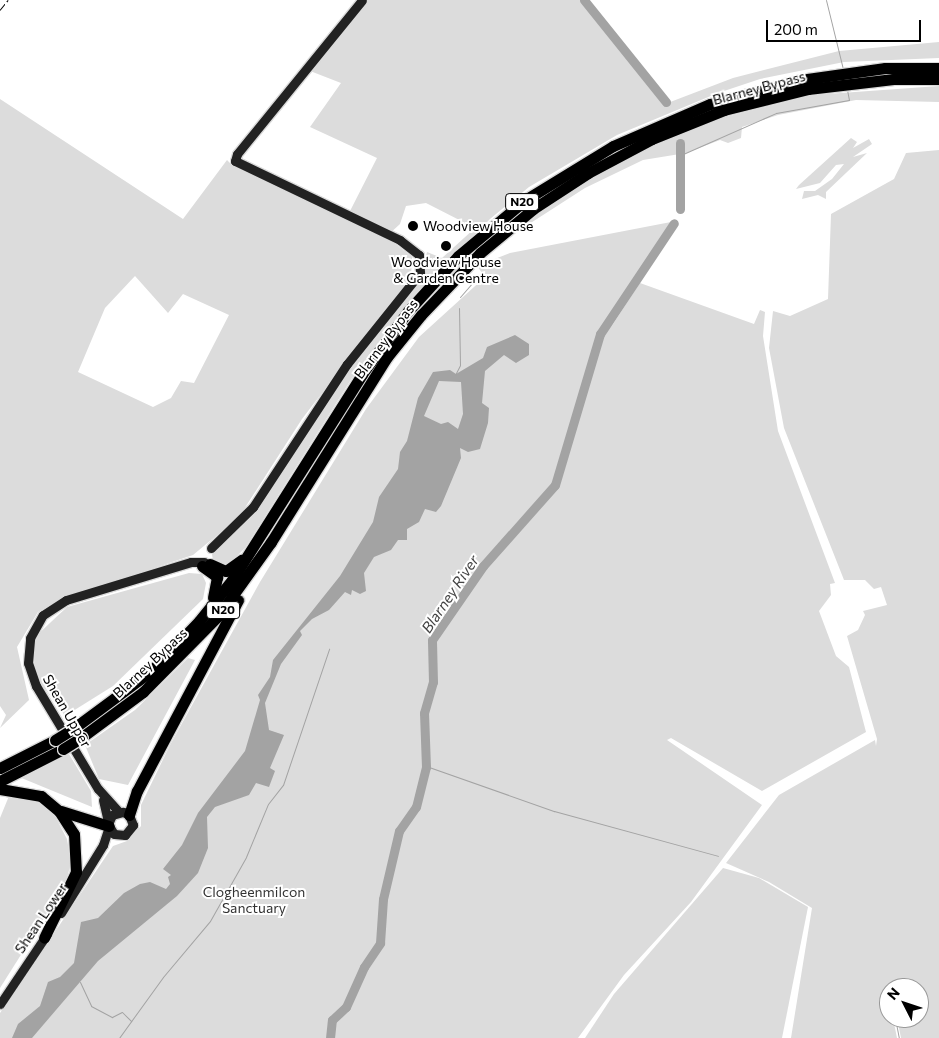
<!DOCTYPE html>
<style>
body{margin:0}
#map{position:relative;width:939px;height:1038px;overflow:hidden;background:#fff;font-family:Commissioner,sans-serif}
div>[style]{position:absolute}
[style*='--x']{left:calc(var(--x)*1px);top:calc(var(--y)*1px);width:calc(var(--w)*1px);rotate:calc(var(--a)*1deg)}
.green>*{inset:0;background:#dcdcdc}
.water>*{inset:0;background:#a3a3a3}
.stream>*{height:1px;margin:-0.5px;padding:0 0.5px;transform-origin:0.5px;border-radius:0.5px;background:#a3a3a3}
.river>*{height:9px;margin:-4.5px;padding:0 4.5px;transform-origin:4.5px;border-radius:4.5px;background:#a3a3a3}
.roads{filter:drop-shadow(1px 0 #dbdbdb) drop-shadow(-1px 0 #dbdbdb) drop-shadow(0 1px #dbdbdb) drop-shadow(0 -1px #dbdbdb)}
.secondary>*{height:9px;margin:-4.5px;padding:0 4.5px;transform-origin:4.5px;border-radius:4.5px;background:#222}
.highway>*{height:11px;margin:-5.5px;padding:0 5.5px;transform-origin:5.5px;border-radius:5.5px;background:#000}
.rail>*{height:1px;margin-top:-0.5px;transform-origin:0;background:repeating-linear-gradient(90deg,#000 0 8px,transparent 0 10.5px)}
.bridges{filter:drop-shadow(1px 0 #dbdbdb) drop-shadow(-1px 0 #dbdbdb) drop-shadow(0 1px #dbdbdb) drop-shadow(0 -1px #dbdbdb)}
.highway-bridge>*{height:11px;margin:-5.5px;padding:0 5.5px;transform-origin:5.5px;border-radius:5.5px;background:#000}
.dots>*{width:14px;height:14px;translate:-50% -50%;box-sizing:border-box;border:2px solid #fff;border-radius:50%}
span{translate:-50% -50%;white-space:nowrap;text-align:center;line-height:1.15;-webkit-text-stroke:4px #fff;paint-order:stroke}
.shield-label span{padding:1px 4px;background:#fff;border:1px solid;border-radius:4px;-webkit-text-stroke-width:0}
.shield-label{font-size:12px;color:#000;font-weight:700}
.street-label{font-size:14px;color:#000}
.poi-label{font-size:14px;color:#000}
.left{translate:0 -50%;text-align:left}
.park-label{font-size:14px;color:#333}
.water-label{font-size:15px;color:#444;font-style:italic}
.north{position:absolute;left:879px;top:978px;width:50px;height:50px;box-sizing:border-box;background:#fff;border:1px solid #999;border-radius:50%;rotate:311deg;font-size:14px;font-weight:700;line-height:20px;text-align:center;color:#000}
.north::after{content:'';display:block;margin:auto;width:18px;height:22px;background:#000;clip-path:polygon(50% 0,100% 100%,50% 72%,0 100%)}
.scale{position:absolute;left:766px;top:20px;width:155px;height:22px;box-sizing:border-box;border:2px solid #000;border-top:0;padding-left:6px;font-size:15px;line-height:18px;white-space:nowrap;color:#000;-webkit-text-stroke:4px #fff;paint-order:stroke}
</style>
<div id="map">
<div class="green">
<i style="clip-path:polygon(362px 0,584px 0,665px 104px,733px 78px,839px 51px,939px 42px,939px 58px,844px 62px,760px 79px,718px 93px,617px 135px,529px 187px,490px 219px,410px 300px,352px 378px,245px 548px,226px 567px,213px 561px,212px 554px,263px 502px,341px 381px,421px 280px,427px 252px,442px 258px,475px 228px,426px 203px,406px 206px,400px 224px,388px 235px,349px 213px,377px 158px,310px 127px,341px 83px,305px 69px)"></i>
<i style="clip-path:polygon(939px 86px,939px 102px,856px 100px,778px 115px,742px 127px,741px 138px,728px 143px,720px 140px,686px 153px,643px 160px,585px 188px,526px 226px,522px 224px,599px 172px,656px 143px,714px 120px,813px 95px)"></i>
<i style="clip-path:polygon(evenodd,0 99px,183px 219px,227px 160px,233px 166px,394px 243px,412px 257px,411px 277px,302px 419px,239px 517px,193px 555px,59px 600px,38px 612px,17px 647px,29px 700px,0 728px,6px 715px,0 706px,0 99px,135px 276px,168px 313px,183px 294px,229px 315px,194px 383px,181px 381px,171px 398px,153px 407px,78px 372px,105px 308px,135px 276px)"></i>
<i style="clip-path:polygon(851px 138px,857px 142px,853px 148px,869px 139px,872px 144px,853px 157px,867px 153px,826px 192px,826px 199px,818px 195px,802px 199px,804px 191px,815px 191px,832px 179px,844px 164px,836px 165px,820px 183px,796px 189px,799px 185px)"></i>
<i style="clip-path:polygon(939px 150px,939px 1038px,901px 1038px,897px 1018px,919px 1018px,919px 988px,889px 988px,889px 1018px,893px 1018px,897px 1038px,791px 1038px,812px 908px,769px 882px,726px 863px,779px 795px,875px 740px,876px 746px,877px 739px,847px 636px,858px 630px,865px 615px,863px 611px,887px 605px,881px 587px,874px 589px,865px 580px,844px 580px,784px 428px,769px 348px,773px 311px,790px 316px,828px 299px,831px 214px,894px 179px,906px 153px)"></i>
<i style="clip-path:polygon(671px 222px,611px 327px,640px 283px,754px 324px,760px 310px,765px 312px,763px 336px,778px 431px,835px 583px,830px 584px,831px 595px,819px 611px,836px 656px,849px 667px,866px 732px,762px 791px,671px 738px,667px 740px,762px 805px,691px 902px,624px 975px,578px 1038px,0 1038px,0 1013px,113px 846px,127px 841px,141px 826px,141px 805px,170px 745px,260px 582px,366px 409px,419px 337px,485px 277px,477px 266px,510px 253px)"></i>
<i style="clip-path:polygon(189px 573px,202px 574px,206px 583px,203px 599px,113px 686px,65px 716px,34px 674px,35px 637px,67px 607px)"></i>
<i style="clip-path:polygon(188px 658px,195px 660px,128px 785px,99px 779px,85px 745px,135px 710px)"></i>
<i style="clip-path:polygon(69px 754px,91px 791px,92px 807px,19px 777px)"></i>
<i style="clip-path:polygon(9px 796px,36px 800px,55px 816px,67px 839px,71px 863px,65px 885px,0 988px,0 818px)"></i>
<i style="clip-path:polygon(723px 868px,759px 878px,808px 907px,782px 1038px,585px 1038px,614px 994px)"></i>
</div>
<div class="water">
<i style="clip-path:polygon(evenodd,515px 335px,529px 344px,529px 355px,516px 363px,504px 355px,485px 371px,482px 403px,489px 408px,488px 423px,480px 449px,468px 452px,460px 448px,461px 458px,441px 506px,436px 512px,425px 509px,419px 522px,407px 529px,407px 540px,398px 540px,391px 550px,374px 557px,364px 573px,366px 591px,360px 594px,352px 590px,351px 595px,345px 592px,329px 610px,312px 619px,300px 631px,302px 635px,281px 664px,265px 703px,269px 730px,284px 735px,270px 768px,275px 771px,269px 787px,256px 783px,249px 795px,215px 807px,207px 817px,208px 848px,198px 873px,177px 896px,98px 961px,32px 1038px,12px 1038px,18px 1024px,40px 1006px,48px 982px,60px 977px,74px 963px,81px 922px,98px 918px,124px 893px,140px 884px,150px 882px,166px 889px,170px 884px,168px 877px,171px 875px,163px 869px,182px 845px,198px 813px,245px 751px,260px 700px,258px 695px,270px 677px,273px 660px,340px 576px,373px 522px,379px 497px,398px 469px,400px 452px,407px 441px,418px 398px,433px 372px,450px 370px,456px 374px,483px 358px,487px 347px,515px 335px,439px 381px,461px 382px,463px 414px,458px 429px,448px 422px,441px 424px,424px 416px,439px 381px)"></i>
</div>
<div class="stream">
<i style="--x:826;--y:0;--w:71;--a:76.2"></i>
<i style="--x:683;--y:154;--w:102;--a:-23.8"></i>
<i style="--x:776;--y:113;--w:74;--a:-10.1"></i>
<i style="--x:849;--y:100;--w:10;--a:-101"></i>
<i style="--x:460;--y:297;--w:28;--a:-49"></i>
<i style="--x:455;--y:375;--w:11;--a:-63"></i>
<i style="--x:460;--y:365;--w:57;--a:-91"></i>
<i style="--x:426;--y:766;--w:136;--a:19.4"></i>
<i style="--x:554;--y:811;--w:170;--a:15.3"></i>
<i style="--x:80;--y:982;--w:26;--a:65"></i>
<i style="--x:91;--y:1006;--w:24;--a:28"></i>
<i style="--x:112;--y:1017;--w:11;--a:-27"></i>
<i style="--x:122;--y:1012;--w:13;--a:45"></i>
<i style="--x:895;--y:1018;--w:20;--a:79"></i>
<i style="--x:119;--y:1038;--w:75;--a:-54.2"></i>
<i style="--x:163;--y:977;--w:73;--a:-50"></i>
<i style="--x:210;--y:921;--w:73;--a:-60.6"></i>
<i style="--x:246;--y:857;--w:57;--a:-67.5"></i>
<i style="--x:268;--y:804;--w:24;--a:-52"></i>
<i style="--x:283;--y:785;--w:144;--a:-71.3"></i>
</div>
<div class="river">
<i style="--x:584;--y:0;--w:131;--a:51.2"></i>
<i style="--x:680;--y:143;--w:66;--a:90"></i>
<i style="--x:330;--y:1038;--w:18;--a:-84"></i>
<i style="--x:332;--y:1020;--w:19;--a:-43"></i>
<i style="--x:346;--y:1007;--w:44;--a:-65.8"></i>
<i style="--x:364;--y:967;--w:29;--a:-56"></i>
<i style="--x:380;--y:943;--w:44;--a:-86.1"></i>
<i style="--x:383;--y:899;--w:70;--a:-76.8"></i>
<i style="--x:399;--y:831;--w:29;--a:-55"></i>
<i style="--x:416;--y:807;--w:41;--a:-76"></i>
<i style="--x:426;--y:767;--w:54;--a:-92.1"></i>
<i style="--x:424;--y:713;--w:32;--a:-74"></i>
<i style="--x:433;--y:682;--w:42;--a:-91.4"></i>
<i style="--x:432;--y:640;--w:90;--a:-55.4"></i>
<i style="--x:483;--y:566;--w:108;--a:-48.4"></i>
<i style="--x:555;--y:485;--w:158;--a:-73.4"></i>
<i style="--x:600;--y:334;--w:133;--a:-56.3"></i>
</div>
<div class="roads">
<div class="secondary">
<i style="--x:211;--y:548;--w:59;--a:-44.3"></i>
<i style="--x:253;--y:507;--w:171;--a:-56.7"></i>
<i style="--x:347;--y:364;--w:117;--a:-51.3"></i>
<i style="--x:420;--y:273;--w:18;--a:-93"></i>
<i style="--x:419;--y:255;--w:24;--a:-142"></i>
<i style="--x:400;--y:240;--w:183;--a:-154.4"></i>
<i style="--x:235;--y:161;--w:7;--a:-74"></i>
<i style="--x:237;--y:154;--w:198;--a:-50.9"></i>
<i style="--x:103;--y:800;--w:27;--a:77"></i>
<i style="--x:109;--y:826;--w:9;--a:58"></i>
<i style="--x:114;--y:834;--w:11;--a:5"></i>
<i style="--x:125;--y:835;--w:13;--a:-51"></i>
<i style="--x:133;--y:825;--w:11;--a:-112"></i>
<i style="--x:129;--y:815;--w:7;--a:-153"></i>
<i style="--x:123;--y:812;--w:11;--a:165"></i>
<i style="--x:112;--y:815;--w:8;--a:113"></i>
<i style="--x:119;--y:812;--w:31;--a:-132"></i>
<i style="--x:98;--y:789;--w:120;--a:-121"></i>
<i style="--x:36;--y:686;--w:24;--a:-109"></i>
<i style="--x:28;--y:663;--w:25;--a:-85"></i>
<i style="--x:30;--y:638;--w:26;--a:-61"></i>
<i style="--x:43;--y:615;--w:27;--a:-33"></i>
<i style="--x:66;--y:600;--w:131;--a:-16.9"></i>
<i style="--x:191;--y:562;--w:13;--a:0"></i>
<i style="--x:61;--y:913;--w:80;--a:-58.3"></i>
<i style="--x:103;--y:845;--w:20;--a:-72"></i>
<i style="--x:0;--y:1004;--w:84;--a:-56.1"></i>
</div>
<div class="highway">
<i style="--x:210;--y:564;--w:17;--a:24"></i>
<i style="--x:226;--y:571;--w:19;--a:-36"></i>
<i style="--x:202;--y:566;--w:19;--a:36"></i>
<i style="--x:217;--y:577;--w:21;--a:101"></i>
<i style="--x:74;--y:728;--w:96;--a:-36.5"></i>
<i style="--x:151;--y:671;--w:69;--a:-46.2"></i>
<i style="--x:199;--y:621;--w:53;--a:-51.2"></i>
<i style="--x:232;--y:580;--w:244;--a:-57.7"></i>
<i style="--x:362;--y:374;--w:78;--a:-53.9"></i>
<i style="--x:408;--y:311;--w:74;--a:-47.7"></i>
<i style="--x:458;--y:256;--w:87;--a:-39.9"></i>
<i style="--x:525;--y:200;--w:103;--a:-31.5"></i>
<i style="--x:613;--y:146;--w:106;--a:-23.4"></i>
<i style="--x:710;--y:104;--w:93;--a:-14.9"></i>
<i style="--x:800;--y:80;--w:86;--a:-8"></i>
<i style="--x:885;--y:68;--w:54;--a:0"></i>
<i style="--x:82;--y:737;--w:76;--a:-36.4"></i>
<i style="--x:143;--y:692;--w:107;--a:-45.4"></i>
<i style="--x:218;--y:616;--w:91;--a:-54.4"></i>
<i style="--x:271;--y:542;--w:218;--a:-57.9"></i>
<i style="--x:387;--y:357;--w:54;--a:-51"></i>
<i style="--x:421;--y:315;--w:86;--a:-46.4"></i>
<i style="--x:480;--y:253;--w:69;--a:-39.7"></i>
<i style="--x:533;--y:209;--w:66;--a:-33.2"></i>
<i style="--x:588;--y:173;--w:72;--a:-28"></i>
<i style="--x:652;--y:139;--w:78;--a:-21.9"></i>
<i style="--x:724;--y:110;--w:87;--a:-14"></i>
<i style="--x:808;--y:89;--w:86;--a:-6.7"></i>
<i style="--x:893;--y:79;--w:46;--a:0"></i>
<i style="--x:0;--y:768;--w:62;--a:-27"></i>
<i style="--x:0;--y:781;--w:71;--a:-26.9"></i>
<i style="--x:0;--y:789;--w:42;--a:9.7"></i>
<i style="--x:41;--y:796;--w:23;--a:40"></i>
<i style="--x:59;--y:811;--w:27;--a:57"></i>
<i style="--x:74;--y:834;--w:38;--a:87"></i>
<i style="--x:76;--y:872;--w:73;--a:115.9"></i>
<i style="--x:61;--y:811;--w:50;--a:17.4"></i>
<i style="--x:129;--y:815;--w:25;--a:-72"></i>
<i style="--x:137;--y:791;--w:216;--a:-62.1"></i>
</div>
</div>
<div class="rail">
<i style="--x:0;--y:10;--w:13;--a:-51"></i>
</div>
<div class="bridges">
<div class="highway-bridge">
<i style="--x:55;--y:740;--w:22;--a:-32"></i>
<i style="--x:63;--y:749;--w:22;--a:-32"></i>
</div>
</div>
<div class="dots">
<i style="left:413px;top:226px;background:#000"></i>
<i style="left:446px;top:246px;background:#000"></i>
</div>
<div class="shield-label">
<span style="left:522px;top:202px">N20</span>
<span style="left:223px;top:610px">N20</span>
</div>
<div class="street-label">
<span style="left:759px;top:88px;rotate:-15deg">Blarney Bypass</span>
<span style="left:386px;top:339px;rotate:-53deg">Blarney Bypass</span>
<span style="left:150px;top:663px;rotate:-43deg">Blarney Bypass</span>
<span style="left:67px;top:711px;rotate:60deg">Shean Upper</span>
<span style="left:41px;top:918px;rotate:-56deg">Shean Lower</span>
</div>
<div class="poi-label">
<span class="left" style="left:423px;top:226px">Woodview House</span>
<span style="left:446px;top:270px">Woodview House<br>&amp; Garden Centre</span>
</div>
<div class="park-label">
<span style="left:254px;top:900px">Clogheenmilcon<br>Sanctuary</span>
</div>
<div class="water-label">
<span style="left:450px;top:594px;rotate:-56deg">Blarney River</span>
</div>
<div class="north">N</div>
<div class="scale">200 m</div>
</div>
